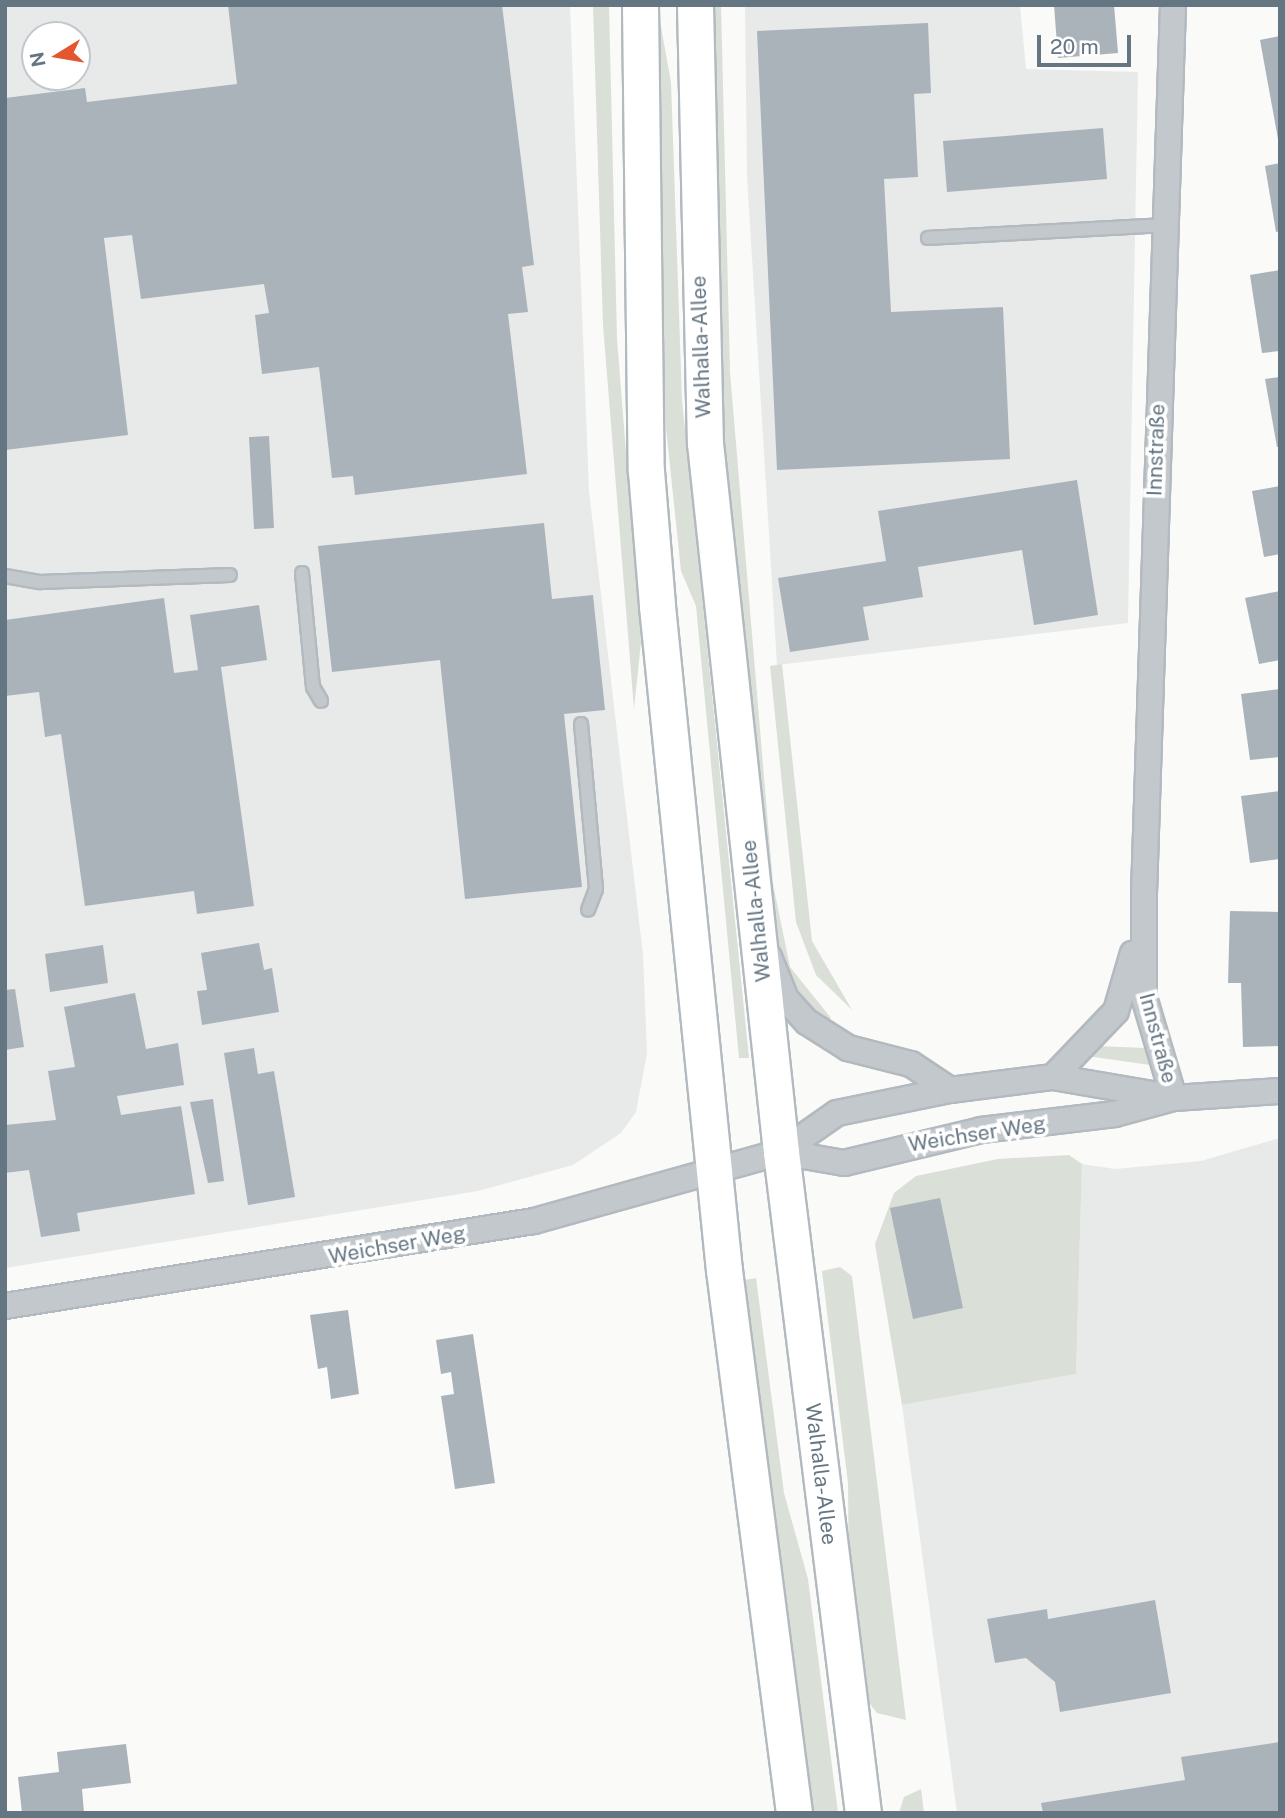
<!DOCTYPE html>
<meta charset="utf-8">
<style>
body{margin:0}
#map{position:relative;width:1285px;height:1818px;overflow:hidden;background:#fafaf8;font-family:"Public Sans",sans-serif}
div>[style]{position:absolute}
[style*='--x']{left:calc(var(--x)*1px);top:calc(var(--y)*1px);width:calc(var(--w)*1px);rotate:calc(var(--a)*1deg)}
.built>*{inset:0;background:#e8e9e9}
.green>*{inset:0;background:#dadfd7}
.building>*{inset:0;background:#aab3b9}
.roads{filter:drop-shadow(2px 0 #b3babf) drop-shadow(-2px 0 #b3babf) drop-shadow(0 2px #b3babf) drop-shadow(0 -2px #b3babf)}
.lane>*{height:12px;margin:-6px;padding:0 6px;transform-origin:6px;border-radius:6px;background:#c3c8cc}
.street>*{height:24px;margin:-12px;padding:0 12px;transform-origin:12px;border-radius:12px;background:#c3c8cc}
.secondary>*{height:35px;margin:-17.5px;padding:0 17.5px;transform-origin:17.5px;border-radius:17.5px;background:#fff}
span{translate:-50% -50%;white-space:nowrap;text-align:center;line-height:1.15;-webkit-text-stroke:7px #fff;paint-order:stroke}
.street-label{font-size:21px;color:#657683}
.frame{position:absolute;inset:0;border:7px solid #657683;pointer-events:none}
.north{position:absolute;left:21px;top:21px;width:70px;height:70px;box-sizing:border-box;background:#fff;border:2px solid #c1c8cd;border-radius:50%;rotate:259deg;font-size:19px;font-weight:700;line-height:28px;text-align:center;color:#657683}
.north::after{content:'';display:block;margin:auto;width:24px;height:32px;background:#e4572e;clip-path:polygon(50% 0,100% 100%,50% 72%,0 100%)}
.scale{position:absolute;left:1037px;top:35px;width:94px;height:32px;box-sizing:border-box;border:4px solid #657683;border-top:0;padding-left:9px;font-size:21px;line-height:24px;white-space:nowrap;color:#657683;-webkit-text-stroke:5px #fff;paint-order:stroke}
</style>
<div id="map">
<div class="built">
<i style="clip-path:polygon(evenodd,5px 5px,570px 5px,589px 491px,643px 955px,647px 1053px,636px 1112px,621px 1133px,573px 1165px,478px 1191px,5px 1268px,5px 5px,35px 35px,77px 35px,77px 77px,35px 77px,35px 35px)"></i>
<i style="clip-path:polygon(745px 5px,1020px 5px,1026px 69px,1138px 72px,1128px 623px,777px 665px,747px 176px)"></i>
<i style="clip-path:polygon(1280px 1138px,1280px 1813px,957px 1813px,902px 1405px,1076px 1374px,1082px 1164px,1115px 1169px,1201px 1161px)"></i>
</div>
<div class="green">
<i style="clip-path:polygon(593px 5px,609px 5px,617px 339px,641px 642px,634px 709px,603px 325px)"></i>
<i style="clip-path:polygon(657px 5px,671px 82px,682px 400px,749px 1058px,739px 1058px,696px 606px,681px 571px,656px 332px)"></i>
<i style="clip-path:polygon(707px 5px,721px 5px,730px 372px,773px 884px,790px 967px,831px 1018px,824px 1025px,807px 1013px,774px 959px,720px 431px)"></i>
<i style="clip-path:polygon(782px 664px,812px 941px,852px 1010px,816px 975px,796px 922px,770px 666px)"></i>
<i style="clip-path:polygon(1096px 1046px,1146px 1048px,1157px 1066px,1087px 1056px)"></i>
<i style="clip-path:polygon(1069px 1155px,1082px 1164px,1076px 1374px,902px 1405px,875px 1244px,894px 1193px,916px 1176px,998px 1159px)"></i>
<i style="clip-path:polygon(840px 1267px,852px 1276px,906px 1720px,877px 1713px,863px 1695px,849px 1597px,848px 1483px,822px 1271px)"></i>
<i style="clip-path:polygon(756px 1278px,784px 1493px,808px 1579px,838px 1813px,814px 1813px,745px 1280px)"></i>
<i style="clip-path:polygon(921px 1789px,924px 1813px,899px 1813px,904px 1797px)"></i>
</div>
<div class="building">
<i style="clip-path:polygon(228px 5px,502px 5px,534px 265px,522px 267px,528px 312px,508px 314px,527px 474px,355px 495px,353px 476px,332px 478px,319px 367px,262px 374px,255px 315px,269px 313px,264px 284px,141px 299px,132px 235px,104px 238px,128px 435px,5px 450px,5px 98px,85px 88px,87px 102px,237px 84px)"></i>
<i style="clip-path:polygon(1054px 5px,1114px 5px,1118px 53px,1058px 58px)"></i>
<i style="clip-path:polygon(928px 23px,931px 93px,914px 94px,918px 177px,884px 179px,891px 312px,1003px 307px,1010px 459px,777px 470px,757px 31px)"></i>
<i style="clip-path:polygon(1280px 36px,1280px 139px,1278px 139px,1260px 40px)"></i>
<i style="clip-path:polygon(1103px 128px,1107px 179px,947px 192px,943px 141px)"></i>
<i style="clip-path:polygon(1280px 163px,1280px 231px,1276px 232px,1265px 166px)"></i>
<i style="clip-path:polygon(1280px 270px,1280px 351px,1262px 353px,1250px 275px)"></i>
<i style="clip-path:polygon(1280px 377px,1280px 447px,1277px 447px,1265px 379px)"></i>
<i style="clip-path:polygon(269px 436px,274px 528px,254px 529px,249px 437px)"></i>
<i style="clip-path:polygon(1077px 480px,1098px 615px,1034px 625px,1022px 550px,918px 567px,923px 597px,863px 607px,869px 640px,790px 652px,778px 578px,886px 561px,878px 511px)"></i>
<i style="clip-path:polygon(1280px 486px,1280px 554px,1264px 557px,1252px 491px)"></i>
<i style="clip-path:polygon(544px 523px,552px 599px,593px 595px,605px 710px,564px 714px,582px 887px,465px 899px,440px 660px,332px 672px,318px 546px)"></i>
<i style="clip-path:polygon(1280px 591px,1280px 660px,1259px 664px,1245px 598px)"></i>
<i style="clip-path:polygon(164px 598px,174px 673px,198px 670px,190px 615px,259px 605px,267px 660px,221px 667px,254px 906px,197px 914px,194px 891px,85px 906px,61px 734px,45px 737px,39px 692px,5px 696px,5px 620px)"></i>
<i style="clip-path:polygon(1280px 689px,1280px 757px,1250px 760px,1241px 694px)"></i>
<i style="clip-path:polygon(1280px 791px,1280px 859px,1250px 863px,1241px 796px)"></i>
<i style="clip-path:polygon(1230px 911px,1280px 912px,1280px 1046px,1243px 1047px,1241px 983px,1228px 983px)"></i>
<i style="clip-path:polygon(259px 943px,264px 970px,272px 968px,279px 1012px,202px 1025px,197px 991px,207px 990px,201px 953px)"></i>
<i style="clip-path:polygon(103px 945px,108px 983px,50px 992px,45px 954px)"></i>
<i style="clip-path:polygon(15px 989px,24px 1047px,5px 1050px,5px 990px)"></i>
<i style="clip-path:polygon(135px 993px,146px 1049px,178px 1043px,184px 1085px,117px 1096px,121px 1115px,181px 1106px,195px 1194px,77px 1213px,80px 1231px,41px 1237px,29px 1170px,5px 1173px,5px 1125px,56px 1120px,48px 1071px,75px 1067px,64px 1007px)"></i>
<i style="clip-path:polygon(254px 1048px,258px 1074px,274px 1071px,295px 1197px,248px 1205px,224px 1053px)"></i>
<i style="clip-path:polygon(213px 1099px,224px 1181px,208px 1183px,190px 1102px)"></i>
<i style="clip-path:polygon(940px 1198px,963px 1308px,913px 1319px,890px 1208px)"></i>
<i style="clip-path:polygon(348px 1310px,359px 1394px,331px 1399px,327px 1367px,318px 1369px,310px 1315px)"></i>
<i style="clip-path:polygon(473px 1334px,495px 1483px,455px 1489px,441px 1396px,454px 1394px,451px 1372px,441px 1374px,436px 1340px)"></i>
<i style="clip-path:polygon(1155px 1600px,1171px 1693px,1060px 1712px,1055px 1682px,1026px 1658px,995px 1663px,987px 1619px,1047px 1609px,1048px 1619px)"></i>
<i style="clip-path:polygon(1280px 1742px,1280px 1813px,1043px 1813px,1041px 1803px,1185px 1780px,1181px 1757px)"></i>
<i style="clip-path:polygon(126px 1744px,131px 1783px,82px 1789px,84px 1813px,22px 1813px,18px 1777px,59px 1772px,57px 1752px)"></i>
</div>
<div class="roads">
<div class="lane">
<i style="--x:928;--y:238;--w:237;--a:-3.1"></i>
<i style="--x:302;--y:573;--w:115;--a:84.5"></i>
<i style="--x:313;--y:687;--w:16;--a:60"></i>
<i style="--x:5;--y:576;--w:36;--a:10"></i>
<i style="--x:40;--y:582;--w:190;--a:-2.1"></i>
<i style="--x:581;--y:724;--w:166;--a:84.8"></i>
<i style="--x:596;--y:889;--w:22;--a:111"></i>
</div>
<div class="street">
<i style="--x:1173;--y:5;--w:889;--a:91.87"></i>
<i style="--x:1144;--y:894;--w:103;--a:90"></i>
<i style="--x:1144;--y:997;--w:105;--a:73.5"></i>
<i style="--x:769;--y:957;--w:45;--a:68"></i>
<i style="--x:786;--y:999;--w:31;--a:48"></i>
<i style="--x:807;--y:1022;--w:49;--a:32.4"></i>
<i style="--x:848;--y:1048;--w:65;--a:14.3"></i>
<i style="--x:911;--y:1064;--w:47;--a:33.7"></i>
<i style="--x:1053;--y:1077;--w:91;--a:-46.3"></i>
<i style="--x:1116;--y:1011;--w:60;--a:-73.7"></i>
<i style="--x:781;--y:1152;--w:64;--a:9.9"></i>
<i style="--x:844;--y:1163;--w:141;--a:-13.5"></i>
<i style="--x:981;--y:1130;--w:135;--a:-6.8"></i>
<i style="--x:1115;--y:1114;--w:61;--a:-15.2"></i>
<i style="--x:1174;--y:1098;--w:106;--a:-3.8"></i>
<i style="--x:5;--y:1306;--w:536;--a:-9.13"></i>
<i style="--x:534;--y:1221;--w:256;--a:-15.6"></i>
<i style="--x:781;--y:1152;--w:68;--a:-34.9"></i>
<i style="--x:837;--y:1113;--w:115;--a:-11.5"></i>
<i style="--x:950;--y:1090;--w:104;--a:-7.2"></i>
<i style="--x:1053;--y:1077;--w:123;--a:9.8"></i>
</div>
<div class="secondary">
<i style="--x:640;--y:5;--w:466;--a:89.3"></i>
<i style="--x:646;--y:471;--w:135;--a:85.3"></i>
<i style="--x:657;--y:606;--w:667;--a:84.24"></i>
<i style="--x:724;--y:1270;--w:547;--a:82.65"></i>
<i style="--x:695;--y:5;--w:438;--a:88.7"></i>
<i style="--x:705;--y:443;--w:713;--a:83.88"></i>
<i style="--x:781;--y:1152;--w:666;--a:82.93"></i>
</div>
</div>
<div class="street-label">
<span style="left:701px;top:347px;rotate:-92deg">Walhalla-Allee</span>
<span style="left:1156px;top:450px;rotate:-88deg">Innstraße</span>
<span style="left:756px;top:911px;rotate:-96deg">Walhalla-Allee</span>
<span style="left:1158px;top:1038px;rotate:75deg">Innstraße</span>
<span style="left:977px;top:1134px;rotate:-9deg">Weichser Weg</span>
<span style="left:397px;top:1245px;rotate:-10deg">Weichser Weg</span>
<span style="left:821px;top:1474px;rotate:83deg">Walhalla-Allee</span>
</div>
<div class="frame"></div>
<div class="north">N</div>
<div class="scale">20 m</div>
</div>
